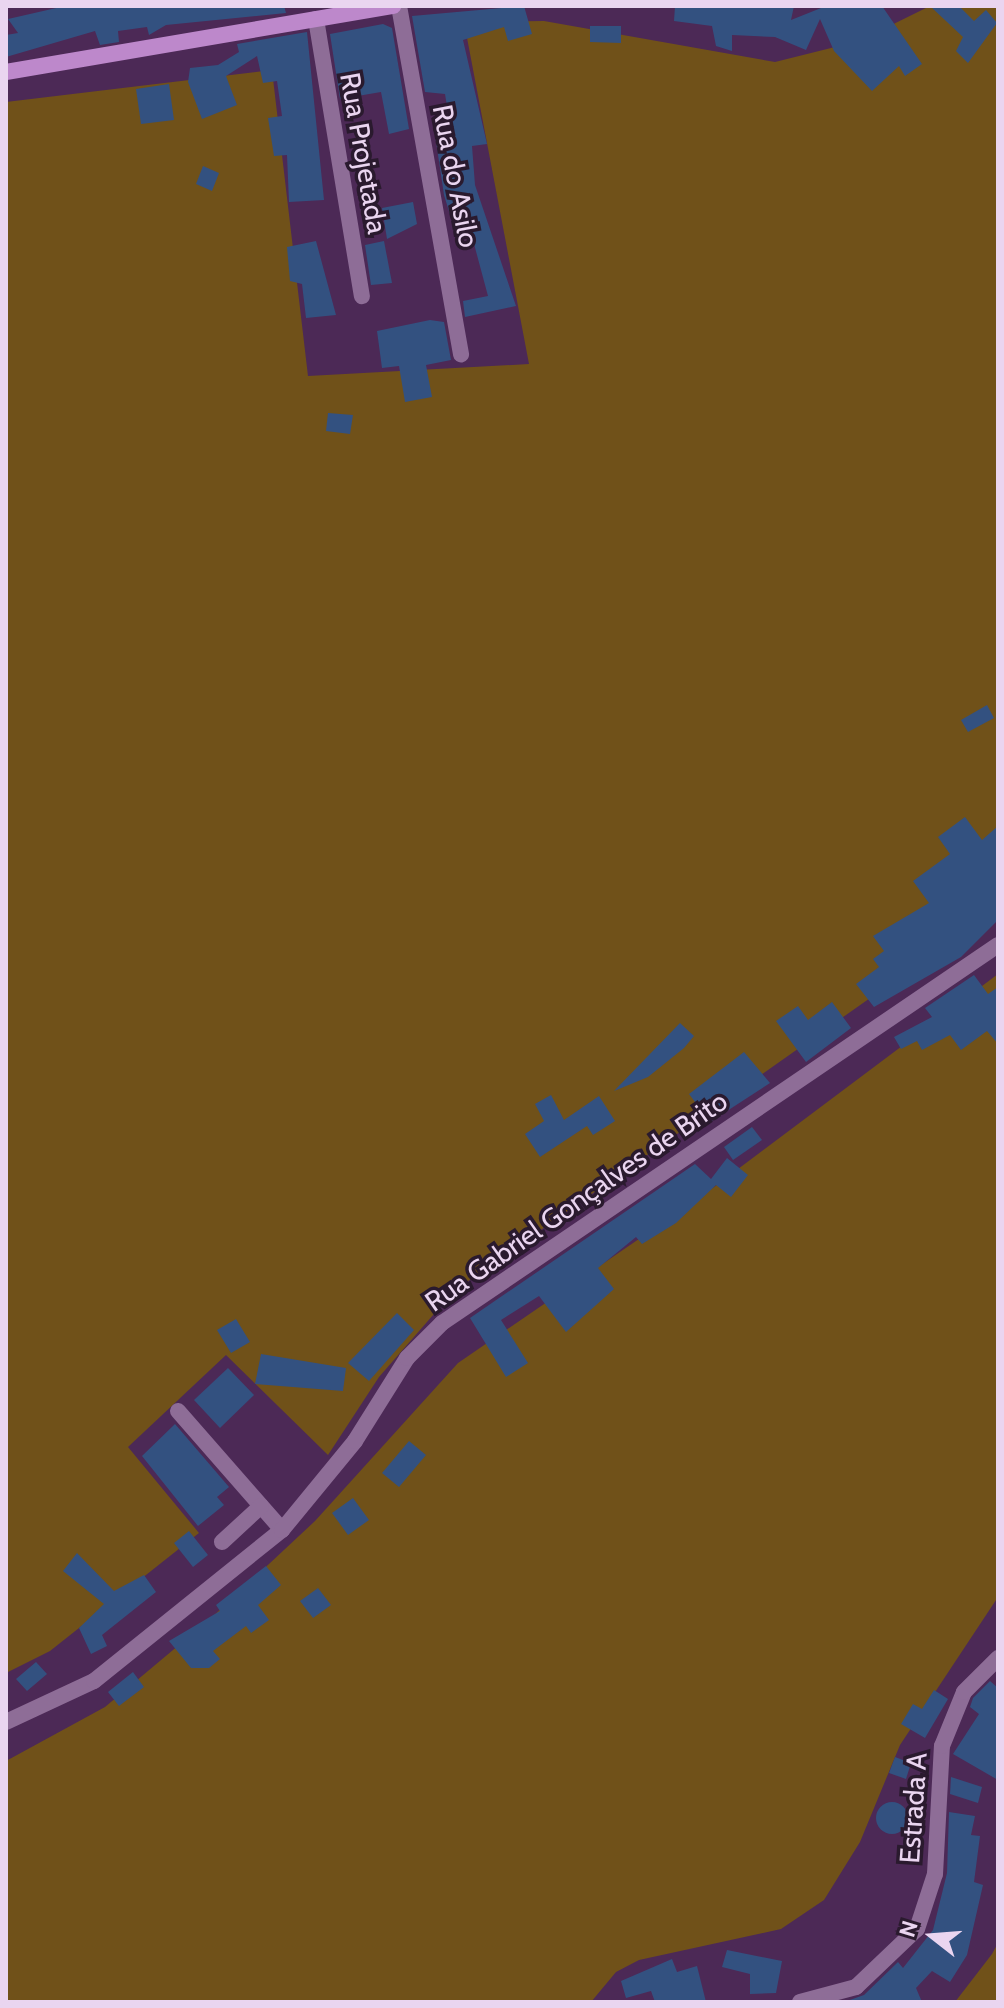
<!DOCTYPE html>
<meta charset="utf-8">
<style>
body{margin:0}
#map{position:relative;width:1004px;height:2008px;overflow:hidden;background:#4c2956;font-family:Cabin,sans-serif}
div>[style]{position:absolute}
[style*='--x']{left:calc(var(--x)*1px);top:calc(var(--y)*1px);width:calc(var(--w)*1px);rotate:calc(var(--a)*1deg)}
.green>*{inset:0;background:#705119}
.building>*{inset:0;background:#335180}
.round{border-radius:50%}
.street>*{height:16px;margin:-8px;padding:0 8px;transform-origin:8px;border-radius:8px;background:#8e6d97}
.secondary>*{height:16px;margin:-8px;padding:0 8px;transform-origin:8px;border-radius:8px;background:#bd88cb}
span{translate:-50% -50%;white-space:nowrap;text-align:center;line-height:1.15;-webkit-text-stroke:7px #2a1a2e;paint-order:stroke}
.street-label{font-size:28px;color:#ead5f0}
.frame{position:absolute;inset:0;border:8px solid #ead5f0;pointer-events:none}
.north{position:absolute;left:892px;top:1896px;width:80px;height:80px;-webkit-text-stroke:6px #2a1a2e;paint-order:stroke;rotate:287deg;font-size:22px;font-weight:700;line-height:32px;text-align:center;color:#ead5f0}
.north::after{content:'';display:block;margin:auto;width:28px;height:36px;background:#ead5f0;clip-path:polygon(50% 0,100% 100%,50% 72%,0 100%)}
</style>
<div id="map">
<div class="green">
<i style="clip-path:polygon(930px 6px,998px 6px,998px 908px,454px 1291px,379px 1377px,328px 1455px,226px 1355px,128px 1447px,199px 1533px,50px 1651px,6px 1673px,6px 102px,272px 70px,308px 376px,529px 364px,464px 22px,544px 21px,775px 62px,859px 41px)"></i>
<i style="clip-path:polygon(998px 974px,998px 1597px,900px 1745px,860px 1842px,824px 1900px,781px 1929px,639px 1960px,616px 1972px,591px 2002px,6px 2002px,6px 1761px,105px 1707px,210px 1619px,315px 1521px,458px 1363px,706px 1193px)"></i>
<i style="clip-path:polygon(998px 1943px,998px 2002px,955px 2002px,992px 1954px)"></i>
</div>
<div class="building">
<i style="clip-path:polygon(65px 6px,284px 6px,286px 13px,166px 25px,149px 35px,147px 27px,118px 31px,119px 42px,100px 45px,95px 31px,6px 57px,6px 35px,18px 33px,8px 19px)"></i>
<i style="clip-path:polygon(524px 6px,532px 34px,508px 41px,504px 27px,463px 40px,487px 144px,472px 146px,475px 185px,516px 306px,465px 317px,463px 301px,488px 296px,470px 229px,456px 234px,444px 195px,434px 128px,450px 125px,445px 94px,425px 92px,412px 16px)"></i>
<i style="clip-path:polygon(675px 6px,794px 6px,791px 20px,826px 6px,882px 6px,922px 64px,905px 76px,899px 66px,872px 91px,834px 51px,820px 19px,806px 50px,775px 37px,732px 35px,732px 51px,716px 46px,712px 26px,674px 21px)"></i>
<i style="clip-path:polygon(930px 6px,959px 6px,974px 21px,986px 10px,997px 23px,968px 63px,956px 51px,963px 37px)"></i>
<i style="clip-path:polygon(383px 24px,392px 28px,409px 129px,389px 134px,381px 92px,340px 99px,330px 34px)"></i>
<i style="clip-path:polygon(590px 26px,621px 26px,621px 43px,590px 42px)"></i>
<i style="clip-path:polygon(307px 32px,324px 200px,289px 202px,287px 155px,274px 156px,268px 118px,282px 116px,277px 81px,263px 83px,257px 56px,226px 76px,237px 105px,202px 119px,188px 82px,190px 68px,218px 65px,239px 52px,237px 44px)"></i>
<i style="clip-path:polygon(169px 84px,174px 120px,141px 124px,136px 89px)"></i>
<i style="clip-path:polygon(203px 166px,219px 173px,212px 191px,196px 184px)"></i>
<i style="clip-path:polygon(413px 202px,417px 224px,387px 239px,382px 208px)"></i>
<i style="clip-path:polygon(316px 241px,336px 315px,306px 318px,302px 284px,290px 281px,287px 247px)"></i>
<i style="clip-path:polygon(384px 241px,392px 283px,371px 285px,365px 245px)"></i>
<i style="clip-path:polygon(430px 320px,444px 322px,451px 360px,426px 365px,432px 397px,405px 402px,399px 366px,382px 368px,377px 331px)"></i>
<i style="clip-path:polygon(328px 413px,353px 415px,350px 434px,326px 431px)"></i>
<i style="clip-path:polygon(987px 705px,994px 718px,968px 732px,961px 720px)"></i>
<i style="clip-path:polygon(965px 817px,982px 840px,998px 826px,998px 920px,961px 957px,874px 1007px,856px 984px,879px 967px,873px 959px,884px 951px,873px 936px,929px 903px,913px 881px,950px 854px,938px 837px)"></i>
<i style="clip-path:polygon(974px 975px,988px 994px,998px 987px,998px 1044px,987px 1031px,961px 1050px,950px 1035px,922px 1050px,917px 1041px,901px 1049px,894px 1037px,932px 1017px,925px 1008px)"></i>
<i style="clip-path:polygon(832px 1002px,851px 1028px,806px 1062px,776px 1021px,798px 1006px,808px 1020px)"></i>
<i style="clip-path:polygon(680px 1023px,694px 1036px,684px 1048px,648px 1077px,614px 1091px)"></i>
<i style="clip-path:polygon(744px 1052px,770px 1083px,710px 1122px,689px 1094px)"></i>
<i style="clip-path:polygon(551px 1095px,564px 1120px,599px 1096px,615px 1121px,593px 1135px,587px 1126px,540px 1157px,525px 1134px,544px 1121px,535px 1104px)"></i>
<i style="clip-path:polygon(752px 1127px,762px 1140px,733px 1160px,724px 1147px)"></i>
<i style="clip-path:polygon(727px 1158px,748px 1175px,731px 1197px,716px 1185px,676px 1223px,642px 1244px,636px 1237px,598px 1268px,614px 1289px,566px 1332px,539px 1296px,501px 1320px,528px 1363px,506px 1377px,470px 1318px,695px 1164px,711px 1179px)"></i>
<i style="clip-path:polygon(397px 1313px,414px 1330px,369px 1381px,348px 1363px)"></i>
<i style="clip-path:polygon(236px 1319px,250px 1342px,231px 1353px,217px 1330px)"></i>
<i style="clip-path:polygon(261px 1354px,346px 1368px,343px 1391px,255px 1384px)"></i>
<i style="clip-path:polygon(228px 1368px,254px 1395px,220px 1428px,194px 1400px)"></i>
<i style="clip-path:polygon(175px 1424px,229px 1487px,217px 1497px,224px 1505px,198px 1526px,142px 1456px)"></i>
<i style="clip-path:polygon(409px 1441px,426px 1455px,399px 1487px,382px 1473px)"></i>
<i style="clip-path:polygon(353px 1498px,369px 1520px,348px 1535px,332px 1513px)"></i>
<i style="clip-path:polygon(189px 1531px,208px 1555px,193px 1567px,174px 1543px)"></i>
<i style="clip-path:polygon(77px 1553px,114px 1591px,144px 1575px,156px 1592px,102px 1635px,107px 1646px,91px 1654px,79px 1628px,104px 1604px,63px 1571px)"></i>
<i style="clip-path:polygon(266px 1566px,281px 1585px,258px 1605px,269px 1620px,251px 1633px,246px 1626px,213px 1651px,220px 1659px,209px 1668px,191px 1668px,169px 1641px,220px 1611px,216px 1605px)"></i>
<i style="clip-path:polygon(318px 1588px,331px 1605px,313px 1618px,300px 1601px)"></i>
<i style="clip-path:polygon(36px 1662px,47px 1674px,27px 1691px,16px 1679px)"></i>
<i style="clip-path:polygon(133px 1672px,144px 1687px,119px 1706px,108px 1692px)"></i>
<i style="clip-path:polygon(990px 1681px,998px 1688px,998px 1780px,953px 1754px,979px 1714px,970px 1707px,973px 1698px)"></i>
<i style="clip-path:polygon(934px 1690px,948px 1699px,925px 1738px,901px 1724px,913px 1704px,922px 1709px)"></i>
<i style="clip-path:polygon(895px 1757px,911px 1763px,906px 1779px,889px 1773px)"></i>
<i style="clip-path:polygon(951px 1777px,982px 1787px,978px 1803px,950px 1794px)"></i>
<i class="round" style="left:876px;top:1802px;width:32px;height:32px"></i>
<i style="clip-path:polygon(949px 1812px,975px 1816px,971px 1835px,980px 1836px,974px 1882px,983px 1885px,967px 1955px,950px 1982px,932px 1971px,916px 1988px,922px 2002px,844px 2002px,864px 1995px,898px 1962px,903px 1968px,933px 1930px,947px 1873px)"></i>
<i style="clip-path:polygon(727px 1950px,782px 1961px,776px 1993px,750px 1994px,750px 1974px,722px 1967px)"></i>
<i style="clip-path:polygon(672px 1959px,677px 1972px,697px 1966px,706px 2002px,655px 2002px,651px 1991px,626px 1998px,621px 1981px)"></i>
</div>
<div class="street">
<i style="--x:399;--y:6;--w:354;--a:79.9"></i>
<i style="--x:316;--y:19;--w:281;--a:80.6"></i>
<i style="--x:178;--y:1411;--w:158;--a:48.8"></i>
<i style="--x:222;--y:1542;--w:53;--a:-42.7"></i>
<i style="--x:6;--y:1722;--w:97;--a:-25"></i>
<i style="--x:94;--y:1681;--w:241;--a:-38.8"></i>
<i style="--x:282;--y:1530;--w:115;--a:-50.6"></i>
<i style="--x:355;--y:1441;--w:98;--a:-57.9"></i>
<i style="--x:407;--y:1358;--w:49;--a:-45"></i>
<i style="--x:442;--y:1323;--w:672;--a:-34.21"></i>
<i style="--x:800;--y:2002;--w:58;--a:-15"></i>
<i style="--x:856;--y:1987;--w:84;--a:-43.6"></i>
<i style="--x:917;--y:1929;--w:58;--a:-71.9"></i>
<i style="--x:935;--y:1874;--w:128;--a:-86.9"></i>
<i style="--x:942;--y:1746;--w:58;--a:-67.8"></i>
<i style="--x:964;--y:1692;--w:48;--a:-45"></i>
</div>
<div class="secondary">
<i style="--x:6;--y:72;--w:393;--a:-9.7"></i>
</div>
<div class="street-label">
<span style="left:364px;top:153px;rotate:80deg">Rua Projetada</span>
<span style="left:456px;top:176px;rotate:79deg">Rua do Asilo</span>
<span style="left:576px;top:1201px;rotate:-35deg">Rua Gabriel Gonçalves de Brito</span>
<span style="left:913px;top:1808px;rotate:-86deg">Estrada A</span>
</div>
<div class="frame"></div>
<div class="north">N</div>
</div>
